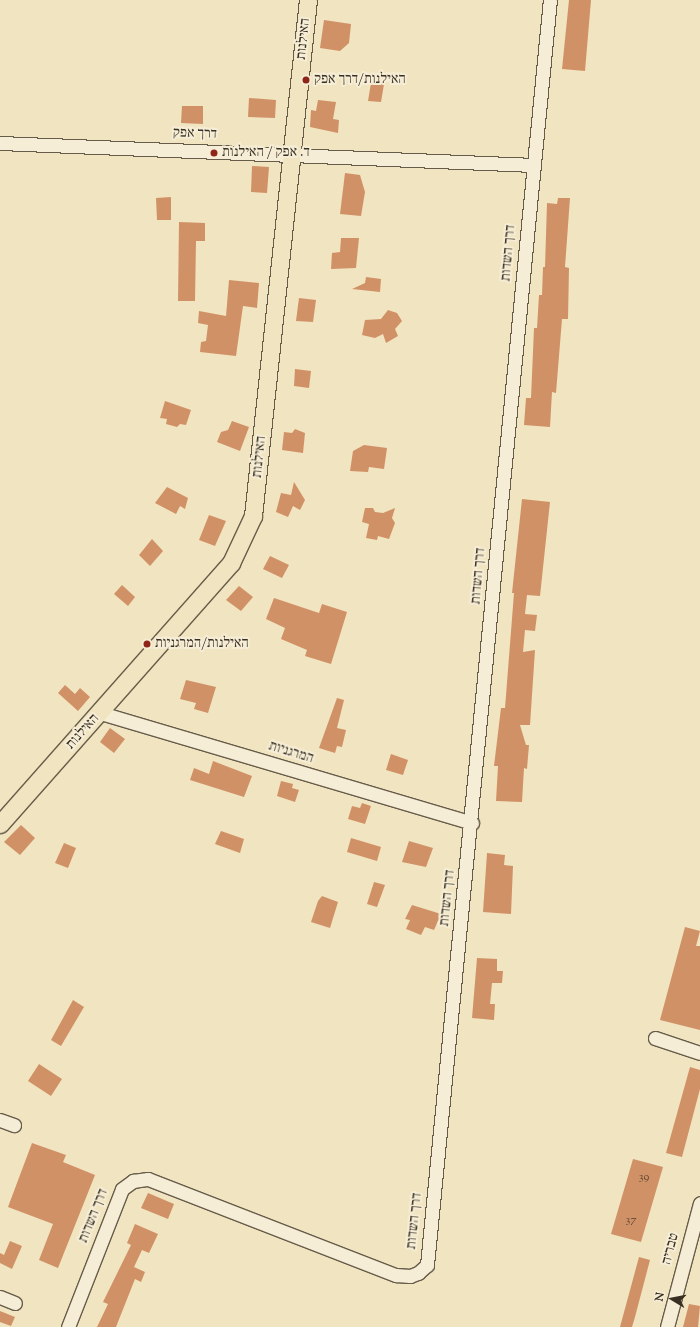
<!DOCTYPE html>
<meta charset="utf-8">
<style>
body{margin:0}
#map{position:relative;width:700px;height:1327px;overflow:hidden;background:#f1e4c0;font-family:"Sorts Mill Goudy","Frank Ruhl Libre",serif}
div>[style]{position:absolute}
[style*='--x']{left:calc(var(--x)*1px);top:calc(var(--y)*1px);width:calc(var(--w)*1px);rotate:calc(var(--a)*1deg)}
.building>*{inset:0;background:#d19166}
.roads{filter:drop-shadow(1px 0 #675c4a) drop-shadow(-1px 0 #675c4a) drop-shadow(0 1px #675c4a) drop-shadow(0 -1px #675c4a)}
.minor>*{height:13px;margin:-6.5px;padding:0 6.5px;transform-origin:6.5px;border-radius:6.5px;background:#f6edd6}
.major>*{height:17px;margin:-8.5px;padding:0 8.5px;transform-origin:8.5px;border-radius:8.5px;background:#f1e4c0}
.dots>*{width:11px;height:11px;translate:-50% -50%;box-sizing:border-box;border:2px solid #f6edd6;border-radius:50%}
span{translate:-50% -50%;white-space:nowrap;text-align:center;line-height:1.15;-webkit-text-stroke:4px #f6edd6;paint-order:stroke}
.number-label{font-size:12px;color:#5f4833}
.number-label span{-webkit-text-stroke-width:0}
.street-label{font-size:14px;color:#392f22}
.poi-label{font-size:14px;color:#392f22}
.left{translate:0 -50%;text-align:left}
.north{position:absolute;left:652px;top:1279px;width:40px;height:40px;-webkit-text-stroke:3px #f6edd6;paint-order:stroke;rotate:280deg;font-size:11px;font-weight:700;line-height:16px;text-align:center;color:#392f22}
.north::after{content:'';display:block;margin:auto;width:14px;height:18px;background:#392f22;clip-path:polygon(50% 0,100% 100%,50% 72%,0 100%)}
</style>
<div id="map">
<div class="building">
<i style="clip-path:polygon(569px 0,591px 0,585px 71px,562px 69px)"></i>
<i style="clip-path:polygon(324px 20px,351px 24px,349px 43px,340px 51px,320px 48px)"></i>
<i style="clip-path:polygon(371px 83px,384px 84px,381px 102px,368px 101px)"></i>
<i style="clip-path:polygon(249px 98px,276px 100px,275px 118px,248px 117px)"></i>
<i style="clip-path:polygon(318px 100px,336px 102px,333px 119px,339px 120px,338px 133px,310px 127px,311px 110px,316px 111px)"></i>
<i style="clip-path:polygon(182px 106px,203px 106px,203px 124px,181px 123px)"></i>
<i style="clip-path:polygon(252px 166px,269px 167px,267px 193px,251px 192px)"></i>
<i style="clip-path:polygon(345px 173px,360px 175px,365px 192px,361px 216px,340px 214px)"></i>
<i style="clip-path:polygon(171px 197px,171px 220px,157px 220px,156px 198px)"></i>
<i style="clip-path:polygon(558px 198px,570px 198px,565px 267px,569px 268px,568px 319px,562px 319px,556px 393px,552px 392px,550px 427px,524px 425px,526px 398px,531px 398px,534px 328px,537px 328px,539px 295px,542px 295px,543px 267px,545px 267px,547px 203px,557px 204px)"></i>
<i style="clip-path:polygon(179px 222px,205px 223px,205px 241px,196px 241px,195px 301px,178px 301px)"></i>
<i style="clip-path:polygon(341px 238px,359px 238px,356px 268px,331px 269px,332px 253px,340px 252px)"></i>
<i style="clip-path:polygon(366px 277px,381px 279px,380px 292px,352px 289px,365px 283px)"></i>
<i style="clip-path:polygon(229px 280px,259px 283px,257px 308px,243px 306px,236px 356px,200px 352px,201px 342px,206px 341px,208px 325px,198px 323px,199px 311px,226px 316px)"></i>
<i style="clip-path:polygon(299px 298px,316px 300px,313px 322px,296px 321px)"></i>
<i style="clip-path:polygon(388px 310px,397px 313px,402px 321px,395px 329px,398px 336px,386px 343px,383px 334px,375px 338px,362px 335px,365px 320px,381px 319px)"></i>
<i style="clip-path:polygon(295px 369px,311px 371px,309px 388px,294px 386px)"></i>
<i style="clip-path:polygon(165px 401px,191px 410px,186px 425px,180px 424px,177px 427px,166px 424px,167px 419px,160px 418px)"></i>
<i style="clip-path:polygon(232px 421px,249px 427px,240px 451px,217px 442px,221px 432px,228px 430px)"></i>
<i style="clip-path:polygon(295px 429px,305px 433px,303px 453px,282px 450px,284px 432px,292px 433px)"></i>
<i style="clip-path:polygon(364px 445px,387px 448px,384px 469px,369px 467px,368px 472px,350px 471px,353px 451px)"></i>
<i style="clip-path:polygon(294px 482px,305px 500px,300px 510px,293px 506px,288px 517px,276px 512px,281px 493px,291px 495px)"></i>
<i style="clip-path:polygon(167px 487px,188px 498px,185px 509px,180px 506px,176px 514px,155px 503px)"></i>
<i style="clip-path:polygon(522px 499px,550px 502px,540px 596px,527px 595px,525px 614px,537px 615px,535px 631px,525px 630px,523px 652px,535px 650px,530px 725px,520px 725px,526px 745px,529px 745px,527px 769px,524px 768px,522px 802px,496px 801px,498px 766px,494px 766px,501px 708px,505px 708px,514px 593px,512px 593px)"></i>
<i style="clip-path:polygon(365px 508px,373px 508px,375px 512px,383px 513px,395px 508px,392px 518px,395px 523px,389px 539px,378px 536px,377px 540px,366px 538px,369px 524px,362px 522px)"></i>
<i style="clip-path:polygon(209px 515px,226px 521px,215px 546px,199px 540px)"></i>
<i style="clip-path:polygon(152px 539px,163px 551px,150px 566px,139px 555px)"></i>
<i style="clip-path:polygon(270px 556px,289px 565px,282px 578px,263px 569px)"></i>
<i style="clip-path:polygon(122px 585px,135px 597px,128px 606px,114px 594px)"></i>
<i style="clip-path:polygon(239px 586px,253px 597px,241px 611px,226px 600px)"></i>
<i style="clip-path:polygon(274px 598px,319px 613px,322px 604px,347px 612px,331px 664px,305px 656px,307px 650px,281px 639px,285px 628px,266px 619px)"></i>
<i style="clip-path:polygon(186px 680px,216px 687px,208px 713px,194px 709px,196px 703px,180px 699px)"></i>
<i style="clip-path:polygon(65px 685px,75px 694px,80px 688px,90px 697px,78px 711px,58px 693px)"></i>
<i style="clip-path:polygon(337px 698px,344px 700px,337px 728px,346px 730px,342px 747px,337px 746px,335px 753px,319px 748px)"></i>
<i style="clip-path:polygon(110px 728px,125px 739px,114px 753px,100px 742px)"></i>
<i style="clip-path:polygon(391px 754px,408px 760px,403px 775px,386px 770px)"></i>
<i style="clip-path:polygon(213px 761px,252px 776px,244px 797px,190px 780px,194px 768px,209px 774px)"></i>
<i style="clip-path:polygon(281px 781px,293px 784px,292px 788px,299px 790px,295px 802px,277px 796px)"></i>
<i style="clip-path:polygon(362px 803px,371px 806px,365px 824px,348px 819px,352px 806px,360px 808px)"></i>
<i style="clip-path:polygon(21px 825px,35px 838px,20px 855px,4px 842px)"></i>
<i style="clip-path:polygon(221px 831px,244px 839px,240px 853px,215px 844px)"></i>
<i style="clip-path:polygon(351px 838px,381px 847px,377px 861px,347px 852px)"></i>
<i style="clip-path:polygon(409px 841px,433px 848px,426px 867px,402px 862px)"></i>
<i style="clip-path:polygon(64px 843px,76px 848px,68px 868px,55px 863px)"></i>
<i style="clip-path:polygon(487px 853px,505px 855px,504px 865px,513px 866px,511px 914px,483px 912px)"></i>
<i style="clip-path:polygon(374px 882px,385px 885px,377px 907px,367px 904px)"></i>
<i style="clip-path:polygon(322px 896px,338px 902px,330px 928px,311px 922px,318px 901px)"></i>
<i style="clip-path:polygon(412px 905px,441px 914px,434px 930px,425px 927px,421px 935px,406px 929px,410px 920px,405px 919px)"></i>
<i style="clip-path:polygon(685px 927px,700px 931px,696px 946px,700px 946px,700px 1030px,660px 1020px)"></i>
<i style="clip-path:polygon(477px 958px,497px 959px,497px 971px,503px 971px,502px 983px,492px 983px,490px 1004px,495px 1004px,494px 1020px,472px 1018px)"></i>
<i style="clip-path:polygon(73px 1000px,84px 1007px,61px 1046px,51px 1040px)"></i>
<i style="clip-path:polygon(39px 1064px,62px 1079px,51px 1096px,28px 1081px)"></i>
<i style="clip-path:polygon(690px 1067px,700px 1070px,700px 1089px,682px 1157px,666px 1153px)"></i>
<i style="clip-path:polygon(32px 1143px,66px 1155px,63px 1162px,95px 1175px,58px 1268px,39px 1260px,53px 1224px,8px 1207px)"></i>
<i style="clip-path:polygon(633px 1159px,663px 1167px,641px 1242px,611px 1234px)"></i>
<i style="clip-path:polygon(148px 1193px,174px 1204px,168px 1219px,141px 1208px)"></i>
<i style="clip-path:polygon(135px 1224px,158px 1234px,149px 1253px,142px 1250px,134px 1267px,145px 1272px,141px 1282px,135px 1279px,116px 1327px,97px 1327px,108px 1304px,103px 1302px,131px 1245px,127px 1243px)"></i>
<i style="clip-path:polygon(10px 1241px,22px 1246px,12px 1269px,0 1263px,0 1253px,4px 1255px)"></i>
<i style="clip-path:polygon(639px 1257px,650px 1260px,635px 1317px,632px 1327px,620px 1327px)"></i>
<i style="clip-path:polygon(689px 1304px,700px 1306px,698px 1327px,683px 1327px)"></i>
<i style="clip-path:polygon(0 1311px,15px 1317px,11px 1326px,0 1322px)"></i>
</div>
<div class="roads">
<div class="minor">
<i style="--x:0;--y:143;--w:533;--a:2.36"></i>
<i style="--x:101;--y:713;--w:387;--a:16.5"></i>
<i style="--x:655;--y:1038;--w:47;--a:18.4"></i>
<i style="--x:0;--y:1120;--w:15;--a:20"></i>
<i style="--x:0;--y:1297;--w:16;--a:22"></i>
<i style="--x:68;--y:1327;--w:148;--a:-68.6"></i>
<i style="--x:122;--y:1189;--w:14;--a:-36"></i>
<i style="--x:133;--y:1181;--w:15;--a:-8"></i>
<i style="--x:148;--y:1179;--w:266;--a:21.2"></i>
<i style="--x:396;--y:1275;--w:14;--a:4"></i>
<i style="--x:410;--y:1276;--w:9;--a:-21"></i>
<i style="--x:418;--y:1273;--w:12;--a:-42"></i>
<i style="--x:427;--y:1265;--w:1271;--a:-84.45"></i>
<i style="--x:667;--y:1327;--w:128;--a:-75.1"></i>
</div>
<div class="major">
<i style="--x:0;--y:824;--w:349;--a:-48.5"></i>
<i style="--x:231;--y:563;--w:52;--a:-64.9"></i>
<i style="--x:253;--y:516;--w:519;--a:-83.92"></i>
</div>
</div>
<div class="dots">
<i style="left:306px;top:80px;background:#8f2418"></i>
<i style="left:214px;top:153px;background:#8f2418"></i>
<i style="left:147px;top:644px;background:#8f2418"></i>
</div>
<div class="number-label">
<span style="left:644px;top:1178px">39</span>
<span style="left:631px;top:1221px">37</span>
</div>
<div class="street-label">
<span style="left:304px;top:39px;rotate:-84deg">האילנות</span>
<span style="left:195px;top:134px;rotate:2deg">דרך אפק</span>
<span style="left:509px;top:253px;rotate:-85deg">דרך השדות</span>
<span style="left:260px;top:457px;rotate:-84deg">האילנות</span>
<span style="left:479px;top:576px;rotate:-85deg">דרך השדות</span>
<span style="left:83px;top:732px;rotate:-48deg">האילנות</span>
<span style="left:291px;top:753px;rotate:17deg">המרגניות</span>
<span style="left:448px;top:898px;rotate:-84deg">דרך השדות</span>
<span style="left:94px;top:1216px;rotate:-68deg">דרך השדות</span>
<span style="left:415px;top:1221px;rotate:-84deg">דרך השדות</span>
<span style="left:671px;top:1249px;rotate:-75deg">טבריה</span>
</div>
<div class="poi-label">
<span class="left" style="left:314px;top:80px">האילנות/דרך אפק</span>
<span class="left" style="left:222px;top:153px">ד. אפק / האילנות</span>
<span class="left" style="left:155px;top:644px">האילנות/המרגניות</span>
</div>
<div class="north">N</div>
</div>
